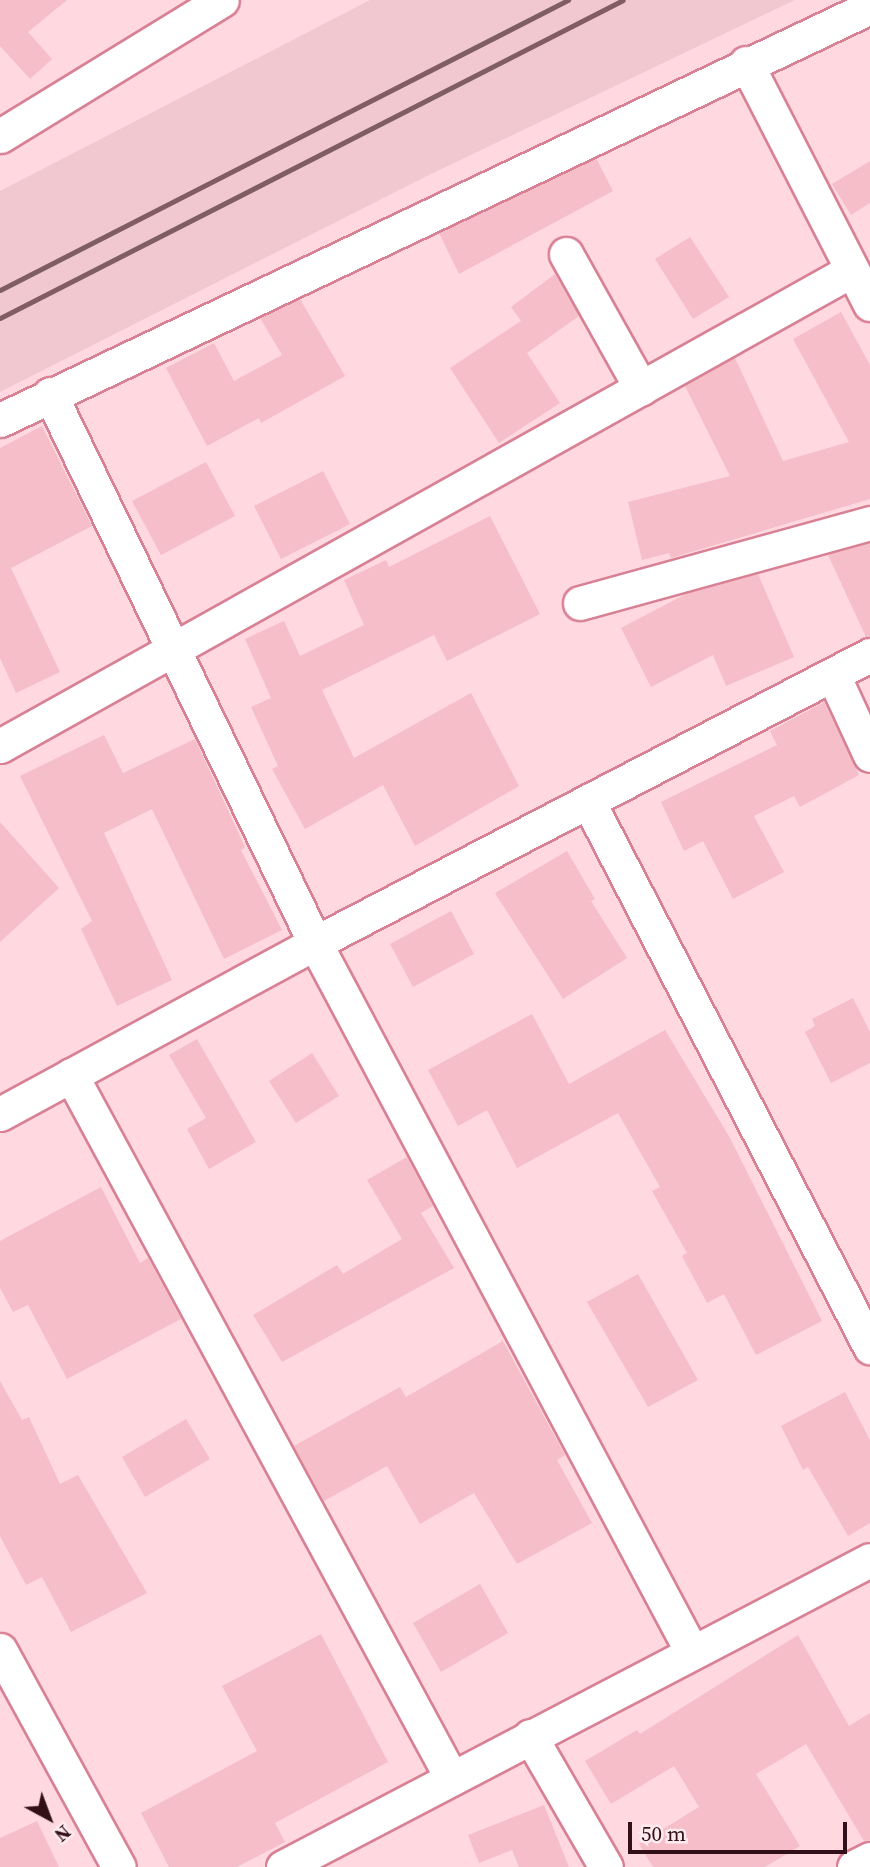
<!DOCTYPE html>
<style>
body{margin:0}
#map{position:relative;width:870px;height:1867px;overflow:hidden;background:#ffd8e0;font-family:"Source Serif 4",serif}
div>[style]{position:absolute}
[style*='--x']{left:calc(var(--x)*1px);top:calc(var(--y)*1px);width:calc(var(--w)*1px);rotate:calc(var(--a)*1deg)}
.built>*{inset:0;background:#f2c8d0}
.building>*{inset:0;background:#f6bec9}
.roads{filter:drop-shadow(2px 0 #d88195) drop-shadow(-2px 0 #d88195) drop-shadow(0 2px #d88195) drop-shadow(0 -2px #d88195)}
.minor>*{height:33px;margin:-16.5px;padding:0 16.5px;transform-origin:16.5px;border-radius:16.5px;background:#fff}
.rail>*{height:5px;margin:-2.5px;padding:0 2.5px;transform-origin:2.5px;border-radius:2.5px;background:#805d65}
span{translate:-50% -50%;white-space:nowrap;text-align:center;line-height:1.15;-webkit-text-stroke:5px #ffebef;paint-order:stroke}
.north{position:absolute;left:14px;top:1783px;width:70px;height:70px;-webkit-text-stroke:5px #ffebef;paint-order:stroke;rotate:139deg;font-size:19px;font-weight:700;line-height:28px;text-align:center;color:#311019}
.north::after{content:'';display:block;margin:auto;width:24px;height:32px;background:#311019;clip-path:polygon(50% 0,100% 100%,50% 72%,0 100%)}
.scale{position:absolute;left:628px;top:1822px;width:219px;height:32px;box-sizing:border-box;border:4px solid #311019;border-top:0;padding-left:9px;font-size:21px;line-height:24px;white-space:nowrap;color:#311019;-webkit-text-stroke:5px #ffebef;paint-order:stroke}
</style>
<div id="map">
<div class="built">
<i style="clip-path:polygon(370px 0,795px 0,429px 175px,0 392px,0 191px)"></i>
</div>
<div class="building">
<i style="clip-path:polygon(0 0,67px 0,28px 32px,52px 59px,30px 79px,0 46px)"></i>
<i style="clip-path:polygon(596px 158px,613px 191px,459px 274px,439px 233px)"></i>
<i style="clip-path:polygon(870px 161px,870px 203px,851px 215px,832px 184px)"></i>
<i style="clip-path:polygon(690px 237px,729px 297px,693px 319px,655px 259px)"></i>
<i style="clip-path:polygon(555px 274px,579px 316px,527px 353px,560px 403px,499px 443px,450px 368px,521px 321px,511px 307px)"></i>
<i style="clip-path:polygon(300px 299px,345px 376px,261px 423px,259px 418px,207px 446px,166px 368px,214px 343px,234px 381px,282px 355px,260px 318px)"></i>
<i style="clip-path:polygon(841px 312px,870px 365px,870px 499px,671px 558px,669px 553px,642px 560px,628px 502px,730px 476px,685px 386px,735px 358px,783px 461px,849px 442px,793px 339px)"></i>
<i style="clip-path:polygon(42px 426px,92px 526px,11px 568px,60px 672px,16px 693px,0 658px,0 448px)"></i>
<i style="clip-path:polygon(206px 462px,235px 516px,161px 555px,132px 501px)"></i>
<i style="clip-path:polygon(323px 471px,350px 524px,281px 559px,254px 506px)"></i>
<i style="clip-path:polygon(490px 516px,540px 614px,447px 661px,434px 635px,322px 690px,354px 758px,471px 693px,519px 786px,415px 846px,383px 785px,305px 829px,272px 769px,278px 766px,251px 707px,271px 698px,245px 639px,284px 621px,300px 656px,364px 625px,344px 580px,386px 560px,389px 567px)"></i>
<i style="clip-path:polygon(870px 543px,870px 636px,866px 637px,828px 555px)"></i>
<i style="clip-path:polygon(758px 574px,794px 657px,726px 686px,713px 655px,651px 687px,621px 628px,686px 594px)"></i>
<i style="clip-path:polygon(824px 702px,859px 775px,800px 807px,794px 796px,754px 816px,784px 872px,733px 899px,703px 841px,684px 851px,661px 802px,777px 745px,770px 731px)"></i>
<i style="clip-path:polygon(104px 735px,123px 773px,195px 739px,245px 847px,241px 850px,282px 930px,224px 959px,152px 809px,104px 833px,172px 980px,117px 1006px,81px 929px,92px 921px,20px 776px)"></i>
<i style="clip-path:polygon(0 822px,59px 888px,0 942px)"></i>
<i style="clip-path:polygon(567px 851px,595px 899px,591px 901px,627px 958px,563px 999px,495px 893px)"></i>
<i style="clip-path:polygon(451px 911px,474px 954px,413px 987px,390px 944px)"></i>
<i style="clip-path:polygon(853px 998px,870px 1032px,870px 1063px,831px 1083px,805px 1032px,815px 1026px,812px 1019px)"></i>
<i style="clip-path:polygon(532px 1014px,569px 1084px,665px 1030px,730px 1138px,822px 1321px,756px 1355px,724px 1294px,707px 1303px,682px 1256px,687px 1253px,652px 1191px,660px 1187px,618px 1113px,517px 1168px,487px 1110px,458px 1126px,428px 1070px)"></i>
<i style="clip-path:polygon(197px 1039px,256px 1142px,209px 1169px,187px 1129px,206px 1118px,169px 1055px)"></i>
<i style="clip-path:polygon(312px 1053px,339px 1096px,296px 1123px,269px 1081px)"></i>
<i style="clip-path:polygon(407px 1157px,433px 1206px,421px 1213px,454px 1268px,282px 1362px,253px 1315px,337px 1265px,343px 1274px,402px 1239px,367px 1180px)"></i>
<i style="clip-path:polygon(101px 1187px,140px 1263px,148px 1258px,181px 1319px,67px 1379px,28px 1305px,13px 1312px,0 1288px,0 1241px)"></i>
<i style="clip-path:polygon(638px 1274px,698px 1380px,648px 1407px,587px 1302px)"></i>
<i style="clip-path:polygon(503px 1341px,565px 1455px,557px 1460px,592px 1523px,517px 1564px,474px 1493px,420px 1524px,387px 1466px,324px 1501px,294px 1446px,400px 1387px,406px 1397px)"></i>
<i style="clip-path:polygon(0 1381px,22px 1420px,29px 1417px,60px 1484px,78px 1475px,147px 1593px,71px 1632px,42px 1577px,26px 1585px,0 1536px)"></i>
<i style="clip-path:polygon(845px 1392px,870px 1440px,870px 1523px,848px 1536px,808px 1467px,803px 1470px,781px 1426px)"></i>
<i style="clip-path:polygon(186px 1419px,210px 1459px,145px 1497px,122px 1457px)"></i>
<i style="clip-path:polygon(480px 1584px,508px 1633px,441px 1672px,413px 1623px)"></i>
<i style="clip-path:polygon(321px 1634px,388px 1762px,275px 1823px,285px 1842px,237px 1867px,169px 1867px,141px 1813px,257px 1751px,222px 1686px)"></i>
<i style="clip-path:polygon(798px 1635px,849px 1726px,870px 1713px,870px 1840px,864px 1841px,806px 1744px,756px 1774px,800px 1846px,765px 1867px,653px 1867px,639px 1844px,699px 1807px,674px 1766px,611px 1804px,585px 1761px,637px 1730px,640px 1734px)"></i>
<i style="clip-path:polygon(544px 1805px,569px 1867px,519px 1867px,512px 1850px,479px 1863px,468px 1835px)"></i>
<i style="clip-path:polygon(37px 1821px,59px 1867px,0 1867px,0 1838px)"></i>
</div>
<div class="roads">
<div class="minor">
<i style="--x:746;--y:63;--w:271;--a:62.8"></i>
<i style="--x:0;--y:136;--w:260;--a:-31.5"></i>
<i style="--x:566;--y:254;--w:154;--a:60.8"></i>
<i style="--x:50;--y:394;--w:610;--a:64.23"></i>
<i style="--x:315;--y:943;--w:803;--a:62"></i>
<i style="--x:0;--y:420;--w:963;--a:-25.39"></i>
<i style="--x:580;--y:603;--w:301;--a:-15.4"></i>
<i style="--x:833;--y:675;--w:88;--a:65.2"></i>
<i style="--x:0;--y:746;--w:976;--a:-29.19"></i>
<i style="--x:588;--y:801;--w:615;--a:62.68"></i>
<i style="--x:71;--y:1075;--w:798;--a:61.57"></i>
<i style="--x:0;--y:1114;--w:358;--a:-28.5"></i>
<i style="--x:315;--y:943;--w:625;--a:-27.43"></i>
<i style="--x:0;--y:1650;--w:247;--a:61.3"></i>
<i style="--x:530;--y:1736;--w:151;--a:59.9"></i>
<i style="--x:283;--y:1867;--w:662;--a:-27.61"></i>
<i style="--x:854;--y:1867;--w:18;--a:-27"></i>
</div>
</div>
<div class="rail">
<i style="--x:0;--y:290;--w:638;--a:-27.05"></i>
<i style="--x:0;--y:318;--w:699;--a:-27.04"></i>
</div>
<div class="north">N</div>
<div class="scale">50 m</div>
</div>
